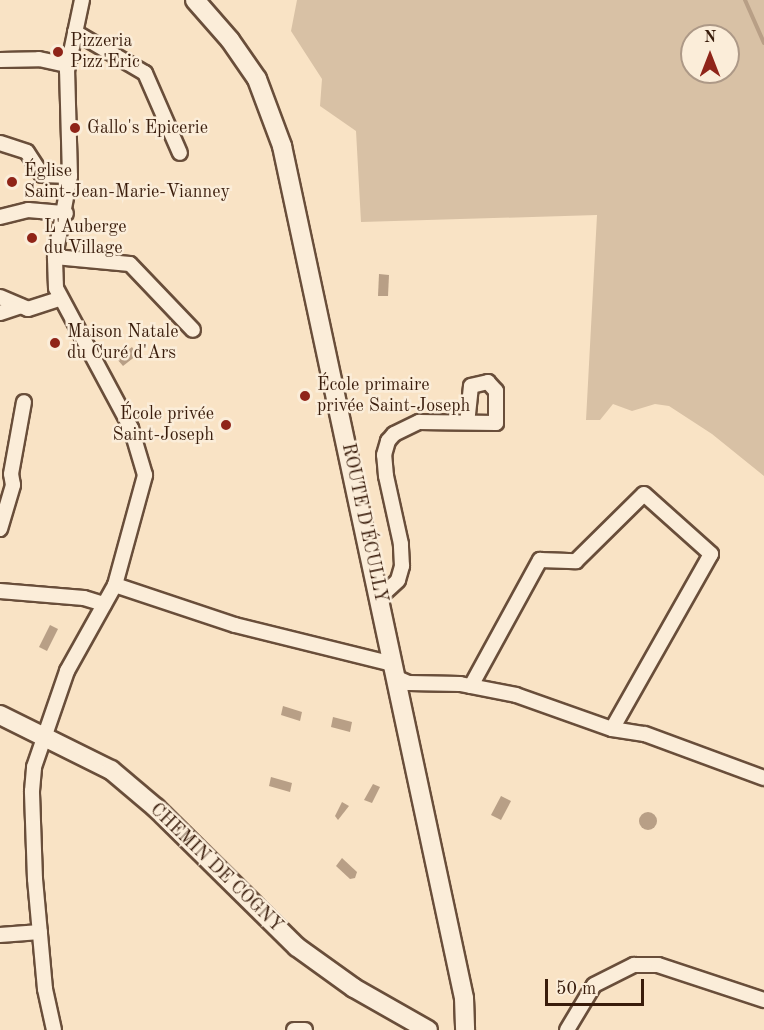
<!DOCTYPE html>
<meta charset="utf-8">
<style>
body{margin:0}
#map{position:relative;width:764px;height:1030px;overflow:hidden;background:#f9e3c5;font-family:"Old Standard TT",serif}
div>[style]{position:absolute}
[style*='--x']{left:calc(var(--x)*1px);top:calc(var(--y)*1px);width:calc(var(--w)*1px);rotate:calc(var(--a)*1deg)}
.green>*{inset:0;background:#d8c1a5}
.water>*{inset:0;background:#b89f86}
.round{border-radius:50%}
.stream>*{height:4px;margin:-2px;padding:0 2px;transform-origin:2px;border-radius:2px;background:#b89f86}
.roads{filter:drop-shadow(2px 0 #694e3a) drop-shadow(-2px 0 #694e3a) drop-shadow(0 2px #694e3a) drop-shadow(0 -2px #694e3a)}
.minor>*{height:14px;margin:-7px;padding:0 7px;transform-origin:7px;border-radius:7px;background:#fbedd9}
.tertiary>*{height:18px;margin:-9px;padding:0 9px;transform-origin:9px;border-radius:9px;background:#fbedd9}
.dots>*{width:16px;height:16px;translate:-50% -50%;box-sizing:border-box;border:3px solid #fbedd9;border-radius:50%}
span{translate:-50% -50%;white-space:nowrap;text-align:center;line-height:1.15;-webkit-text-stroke:5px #fbedd9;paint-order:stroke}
.poi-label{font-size:18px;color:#391c0b}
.left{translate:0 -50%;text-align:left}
.right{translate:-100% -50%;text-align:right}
.street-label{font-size:18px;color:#391c0b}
.north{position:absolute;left:680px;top:24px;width:60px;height:60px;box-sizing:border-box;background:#fbedd9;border:2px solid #ad9987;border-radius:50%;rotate:0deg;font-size:16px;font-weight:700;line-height:24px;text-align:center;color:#391c0b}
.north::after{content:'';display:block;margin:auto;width:21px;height:27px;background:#8f2418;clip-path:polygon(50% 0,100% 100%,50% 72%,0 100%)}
.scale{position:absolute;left:545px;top:979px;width:99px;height:27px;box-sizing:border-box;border:3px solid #391c0b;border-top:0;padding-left:8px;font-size:18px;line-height:21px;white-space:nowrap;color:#391c0b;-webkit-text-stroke:4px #fbedd9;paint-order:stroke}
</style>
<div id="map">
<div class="green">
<i style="clip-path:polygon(evenodd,297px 0,764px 0,764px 476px,712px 434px,669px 406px,655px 404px,632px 411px,613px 404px,600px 420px,586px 420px,597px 215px,361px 222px,356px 131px,320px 106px,322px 79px,291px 31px,297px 0,692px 36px,728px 36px,728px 72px,692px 72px,692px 36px)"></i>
</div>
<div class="water">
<i style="clip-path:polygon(379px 274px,389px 275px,388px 296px,378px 296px)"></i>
<i style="clip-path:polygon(132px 347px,137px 355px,123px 366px,117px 359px)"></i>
<i style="clip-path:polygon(50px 625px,58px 629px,47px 651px,39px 647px)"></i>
<i style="clip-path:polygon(283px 706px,302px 712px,300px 721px,281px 715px)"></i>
<i style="clip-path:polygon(333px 717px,352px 722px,350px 732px,331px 727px)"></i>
<i style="clip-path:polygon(271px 777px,292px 783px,290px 792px,269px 786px)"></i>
<i style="clip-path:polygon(373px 784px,380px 787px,372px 803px,364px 800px)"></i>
<i style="clip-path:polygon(501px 796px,511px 801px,501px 820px,491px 815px)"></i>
<i style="clip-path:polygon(342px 802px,349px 806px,338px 820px,335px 816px)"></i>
<i class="round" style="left:639px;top:812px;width:18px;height:18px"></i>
<i style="clip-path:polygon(342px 858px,357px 872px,355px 878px,350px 879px,336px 866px)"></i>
</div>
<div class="stream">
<i style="--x:745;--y:0;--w:47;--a:66.2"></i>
</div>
<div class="roads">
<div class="minor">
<i style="--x:75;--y:32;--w:81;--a:30.4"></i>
<i style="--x:145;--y:73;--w:87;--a:66.4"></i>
<i style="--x:0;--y:60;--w:39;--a:-1"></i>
<i style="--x:39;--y:59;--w:29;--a:12"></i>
<i style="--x:0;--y:143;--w:28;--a:18"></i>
<i style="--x:27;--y:152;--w:27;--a:57"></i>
<i style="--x:42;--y:175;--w:28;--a:2"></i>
<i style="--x:0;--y:217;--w:29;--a:-14"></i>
<i style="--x:28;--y:210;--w:38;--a:5"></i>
<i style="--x:55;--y:257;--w:75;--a:5.3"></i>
<i style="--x:130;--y:264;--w:91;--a:46.3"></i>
<i style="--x:0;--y:297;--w:30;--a:23"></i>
<i style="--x:28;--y:309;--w:33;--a:-18"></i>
<i style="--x:0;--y:313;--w:22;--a:-18"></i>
<i style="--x:0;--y:529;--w:46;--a:-73.5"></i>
<i style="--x:13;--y:485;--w:11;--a:-100"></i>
<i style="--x:11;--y:474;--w:73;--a:-79.8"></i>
<i style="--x:115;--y:585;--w:126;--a:18.4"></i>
<i style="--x:235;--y:625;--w:163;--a:13.9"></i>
<i style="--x:0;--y:591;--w:84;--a:4.8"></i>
<i style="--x:84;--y:598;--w:21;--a:17"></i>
<i style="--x:379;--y:598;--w:26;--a:-43"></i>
<i style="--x:398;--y:580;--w:15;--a:-74"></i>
<i style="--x:402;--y:566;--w:22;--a:-93"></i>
<i style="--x:401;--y:544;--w:70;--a:-102.4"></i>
<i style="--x:386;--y:476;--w:21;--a:-95"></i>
<i style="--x:384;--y:455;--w:15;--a:-74"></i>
<i style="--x:388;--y:441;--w:9;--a:-49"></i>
<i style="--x:394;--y:434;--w:28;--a:-26"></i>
<i style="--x:419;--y:422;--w:77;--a:0.7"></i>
<i style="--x:496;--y:423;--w:32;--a:-90"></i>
<i style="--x:496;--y:391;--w:12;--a:-132"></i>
<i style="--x:488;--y:382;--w:17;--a:167"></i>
<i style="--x:471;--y:386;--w:36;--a:96"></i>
<i style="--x:397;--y:678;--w:13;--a:23"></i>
<i style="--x:409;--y:683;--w:51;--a:1.1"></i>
<i style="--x:460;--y:684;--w:57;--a:11.1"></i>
<i style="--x:516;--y:695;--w:102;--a:19.5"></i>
<i style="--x:612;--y:729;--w:33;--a:9"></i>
<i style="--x:645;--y:734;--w:127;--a:20.3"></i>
<i style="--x:471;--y:686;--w:144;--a:-61.3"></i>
<i style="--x:540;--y:560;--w:36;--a:2"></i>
<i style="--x:576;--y:561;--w:95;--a:-44.6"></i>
<i style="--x:644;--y:494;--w:90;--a:41.8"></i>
<i style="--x:711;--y:554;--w:201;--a:119.5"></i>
<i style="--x:0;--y:935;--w:40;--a:-4.3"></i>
<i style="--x:54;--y:1030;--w:42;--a:-102.4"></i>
<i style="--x:45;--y:989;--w:110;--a:-95.2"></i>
<i style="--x:35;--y:879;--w:88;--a:-92"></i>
<i style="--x:32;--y:791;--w:24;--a:-85"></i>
<i style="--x:34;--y:767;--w:102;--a:-71"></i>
<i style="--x:67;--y:671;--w:98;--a:-60.8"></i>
<i style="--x:115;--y:585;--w:114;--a:-74.7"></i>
<i style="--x:145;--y:475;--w:49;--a:-106.6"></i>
<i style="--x:131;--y:428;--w:159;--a:-118.2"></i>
<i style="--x:56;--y:288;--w:31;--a:-92"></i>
<i style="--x:55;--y:257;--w:82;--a:-79.5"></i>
<i style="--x:70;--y:176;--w:105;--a:-91.6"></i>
<i style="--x:67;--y:71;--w:73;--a:-78.1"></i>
<i style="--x:294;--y:1030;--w:11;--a:0"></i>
<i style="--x:567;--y:1030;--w:52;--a:-59"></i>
<i style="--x:594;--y:985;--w:45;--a:-26.6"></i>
<i style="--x:634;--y:965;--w:24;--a:0"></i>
<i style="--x:658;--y:965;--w:112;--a:18.3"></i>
</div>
<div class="tertiary">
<i style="--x:195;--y:0;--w:53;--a:48.8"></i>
<i style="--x:230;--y:40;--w:47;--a:55.3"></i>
<i style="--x:257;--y:79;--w:72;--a:69.5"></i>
<i style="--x:282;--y:146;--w:871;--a:77.94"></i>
<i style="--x:464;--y:998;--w:32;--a:88"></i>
<i style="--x:0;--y:715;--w:124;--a:26.4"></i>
<i style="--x:111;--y:770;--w:59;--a:40.2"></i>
<i style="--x:156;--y:808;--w:198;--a:44.6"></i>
<i style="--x:297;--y:947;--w:70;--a:35.7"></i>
<i style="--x:354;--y:988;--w:85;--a:29.6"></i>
</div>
</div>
<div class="dots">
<i style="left:58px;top:52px;background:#8f2418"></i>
<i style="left:75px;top:128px;background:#8f2418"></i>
<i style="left:12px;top:182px;background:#8f2418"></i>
<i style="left:32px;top:238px;background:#8f2418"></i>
<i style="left:55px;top:343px;background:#8f2418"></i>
<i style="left:305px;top:396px;background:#8f2418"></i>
<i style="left:226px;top:425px;background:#8f2418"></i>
</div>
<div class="poi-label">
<span class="left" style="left:70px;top:52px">Pizzeria<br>Pizz'Eric</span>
<span class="left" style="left:87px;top:128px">Gallo's Epicerie</span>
<span class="left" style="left:24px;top:182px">Église<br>Saint-Jean-Marie-Vianney</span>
<span class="left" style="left:44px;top:238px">L'Auberge<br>du Village</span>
<span class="left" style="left:67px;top:343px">Maison Natale<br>du Curé d'Ars</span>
<span class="left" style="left:317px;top:396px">École primaire<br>privée Saint-Joseph</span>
<span class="right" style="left:214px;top:425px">École privée<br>Saint-Joseph</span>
</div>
<div class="street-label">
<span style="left:364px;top:523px;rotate:78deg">ROUTE D'ÉCULLY</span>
<span style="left:216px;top:868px;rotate:44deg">CHEMIN DE COGNY</span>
</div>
<div class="north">N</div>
<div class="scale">50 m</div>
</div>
